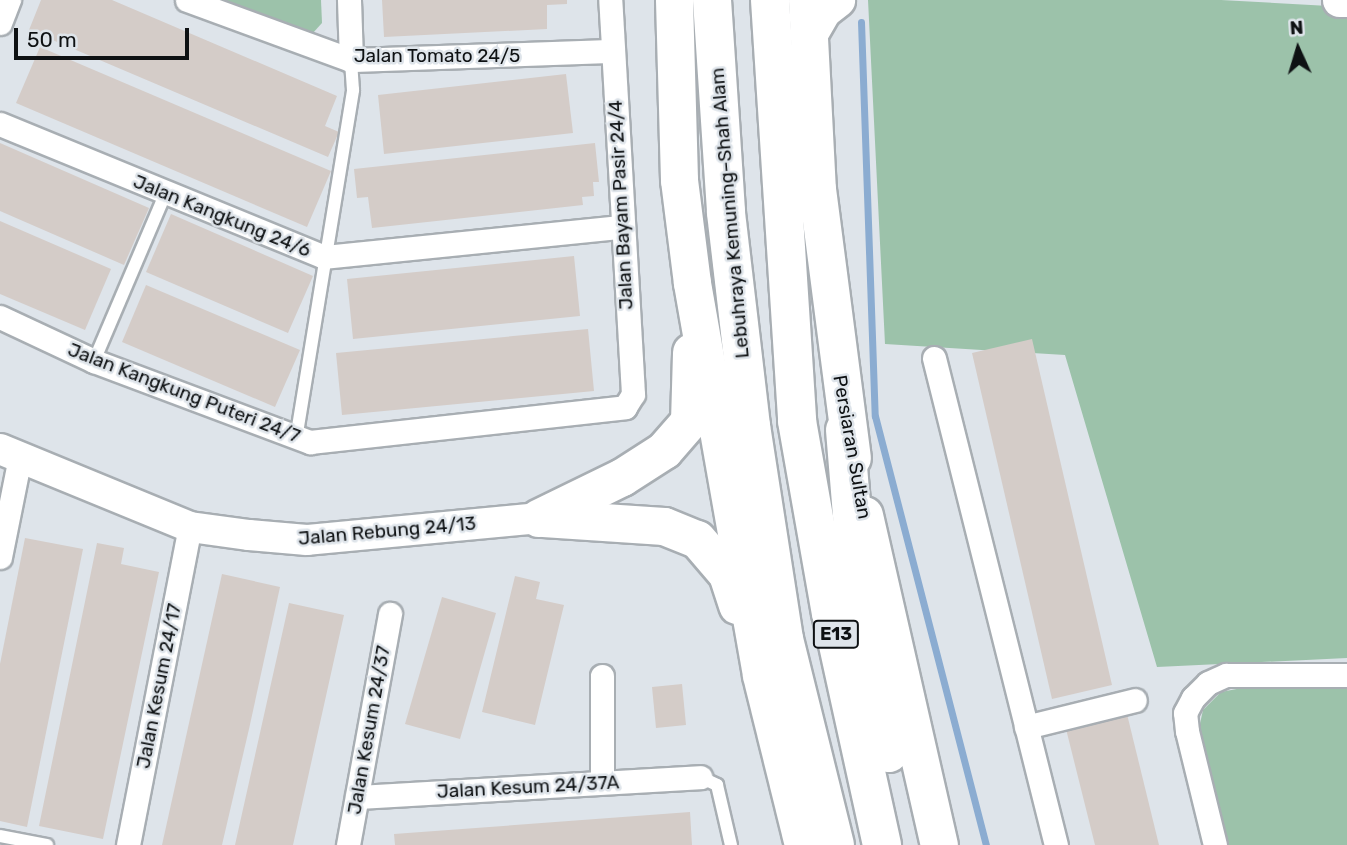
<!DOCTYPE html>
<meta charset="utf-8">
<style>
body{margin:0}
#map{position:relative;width:1347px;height:845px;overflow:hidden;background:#dee4ea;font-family:Rubik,sans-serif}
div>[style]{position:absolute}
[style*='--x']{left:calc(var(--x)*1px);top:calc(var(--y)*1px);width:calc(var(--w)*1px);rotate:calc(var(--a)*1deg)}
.green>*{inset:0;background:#9cc2aa}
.stream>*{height:7px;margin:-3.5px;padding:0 3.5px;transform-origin:3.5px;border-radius:3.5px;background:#8bacd1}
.building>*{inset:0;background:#d4ccc8}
.roads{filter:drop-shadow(2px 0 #a8aeb3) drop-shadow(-2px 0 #a8aeb3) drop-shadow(0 2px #a8aeb3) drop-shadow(0 -2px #a8aeb3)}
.service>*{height:12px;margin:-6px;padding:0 6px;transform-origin:6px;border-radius:6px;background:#fff}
.minor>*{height:23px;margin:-11.5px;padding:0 11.5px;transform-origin:11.5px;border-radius:11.5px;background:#fff}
.tertiary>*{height:30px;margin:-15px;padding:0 15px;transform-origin:15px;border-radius:15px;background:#fff}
.secondary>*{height:33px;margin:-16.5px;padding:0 16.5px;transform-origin:16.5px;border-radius:16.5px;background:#fff}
.primary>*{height:37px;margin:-18.5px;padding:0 18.5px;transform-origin:18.5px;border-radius:18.5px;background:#fff}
.motorway>*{height:38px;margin:-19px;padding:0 19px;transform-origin:19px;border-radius:19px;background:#fff}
span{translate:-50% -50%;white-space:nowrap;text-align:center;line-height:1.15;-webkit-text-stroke:5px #dee4ea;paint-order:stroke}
.shield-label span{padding:2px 5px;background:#dee4ea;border:2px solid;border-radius:5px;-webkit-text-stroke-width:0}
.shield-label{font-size:18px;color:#0e1113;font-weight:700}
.street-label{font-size:19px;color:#0e1113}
.north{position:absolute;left:1263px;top:14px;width:70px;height:70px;-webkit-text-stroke:5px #dee4ea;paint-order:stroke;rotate:356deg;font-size:19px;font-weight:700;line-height:28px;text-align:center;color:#0e1113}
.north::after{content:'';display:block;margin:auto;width:24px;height:32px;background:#0e1113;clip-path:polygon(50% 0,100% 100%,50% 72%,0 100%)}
.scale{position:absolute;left:14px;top:28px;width:175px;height:32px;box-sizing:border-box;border:4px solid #0e1113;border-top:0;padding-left:9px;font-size:21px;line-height:24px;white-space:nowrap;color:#0e1113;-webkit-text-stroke:5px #dee4ea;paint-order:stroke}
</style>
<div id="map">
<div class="green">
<i style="clip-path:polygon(206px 0,321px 0,322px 23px,312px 34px)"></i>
<i style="clip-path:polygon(868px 0,1221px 0,1347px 7px,1347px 658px,1157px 667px,1065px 355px,885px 344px)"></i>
<i style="clip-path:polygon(1247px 687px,1347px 688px,1347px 845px,1229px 845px,1199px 728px,1203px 710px,1221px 692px)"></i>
</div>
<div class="stream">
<i style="--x:861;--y:22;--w:394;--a:88"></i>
<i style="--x:875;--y:416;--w:443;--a:75.5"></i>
</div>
<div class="building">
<i style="clip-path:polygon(41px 0,112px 0,337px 96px,325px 126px,339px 132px,328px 157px,29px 30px)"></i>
<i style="clip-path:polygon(382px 0,567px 0,567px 4px,547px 5px,547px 29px,384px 37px)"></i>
<i style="clip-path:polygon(40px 47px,331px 171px,307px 227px,16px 103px)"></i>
<i style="clip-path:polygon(566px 74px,573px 133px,384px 154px,378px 95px)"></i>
<i style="clip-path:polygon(0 143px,149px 208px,124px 265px,0 211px)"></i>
<i style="clip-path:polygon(595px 143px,599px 182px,593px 182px,594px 196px,582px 197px,583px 205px,372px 228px,368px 197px,357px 198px,354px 169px)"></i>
<i style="clip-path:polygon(171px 214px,313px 276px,288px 333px,146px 272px)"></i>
<i style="clip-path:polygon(0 221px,111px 269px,85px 330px,0 294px)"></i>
<i style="clip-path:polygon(574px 256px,580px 316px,353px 339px,347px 279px)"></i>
<i style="clip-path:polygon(146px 285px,300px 350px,275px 407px,122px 342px)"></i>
<i style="clip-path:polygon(588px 329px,594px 391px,342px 415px,336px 353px)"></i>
<i style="clip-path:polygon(1032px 339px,1112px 685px,1052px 699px,972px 353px)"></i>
<i style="clip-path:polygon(25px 538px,83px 549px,27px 827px,0 821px,0 664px)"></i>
<i style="clip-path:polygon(97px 543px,124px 548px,121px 564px,159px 572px,103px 839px,39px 826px)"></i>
<i style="clip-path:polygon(222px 574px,280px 587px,249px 729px,222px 845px,162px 845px)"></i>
<i style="clip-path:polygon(515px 576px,540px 582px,536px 599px,564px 605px,535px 725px,482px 712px)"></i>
<i style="clip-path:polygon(442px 597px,496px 613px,460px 739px,405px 724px)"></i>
<i style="clip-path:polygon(289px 603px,344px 615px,316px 741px,293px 845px,235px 845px)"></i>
<i style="clip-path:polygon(682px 684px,686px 725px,656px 728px,652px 687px)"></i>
<i style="clip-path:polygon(1126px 710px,1159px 845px,1095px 845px,1065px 725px)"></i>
<i style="clip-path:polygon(690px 812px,692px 845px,395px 845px,394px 834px)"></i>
</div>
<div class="roads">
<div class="service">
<i style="--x:94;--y:361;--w:184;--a:-66.9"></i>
<i style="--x:296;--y:439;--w:354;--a:-80.7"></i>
<i style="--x:353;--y:90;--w:30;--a:-94"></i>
<i style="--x:700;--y:777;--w:19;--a:25"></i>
<i style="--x:717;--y:785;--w:62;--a:76.9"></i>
<i style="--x:0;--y:836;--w:48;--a:10.8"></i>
</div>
<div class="minor">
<i style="--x:187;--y:0;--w:175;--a:20.1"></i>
<i style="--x:351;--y:60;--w:261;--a:-2"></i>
<i style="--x:349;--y:0;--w:60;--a:88.1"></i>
<i style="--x:0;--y:23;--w:25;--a:-69"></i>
<i style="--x:0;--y:124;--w:350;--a:22.3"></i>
<i style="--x:324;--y:257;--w:299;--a:-5.8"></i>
<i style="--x:0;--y:317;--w:104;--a:25.1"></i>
<i style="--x:94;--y:361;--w:231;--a:20.6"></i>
<i style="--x:310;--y:442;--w:317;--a:-6.3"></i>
<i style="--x:625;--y:407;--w:15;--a:-58"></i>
<i style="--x:633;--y:394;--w:395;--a:-93.3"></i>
<i style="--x:934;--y:358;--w:502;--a:75.94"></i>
<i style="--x:0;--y:557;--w:102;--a:-78.7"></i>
<i style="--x:602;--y:676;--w:106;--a:90"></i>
<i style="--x:1026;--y:727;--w:112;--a:-13.9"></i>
<i style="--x:357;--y:797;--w:344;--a:-3.3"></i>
<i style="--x:128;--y:845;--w:324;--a:-79"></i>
<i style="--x:348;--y:845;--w:235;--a:-79.7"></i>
<i style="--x:1215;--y:845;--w:117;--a:-103.8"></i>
<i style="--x:1187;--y:731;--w:18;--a:-96"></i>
<i style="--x:1185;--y:713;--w:17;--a:-62"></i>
<i style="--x:1193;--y:698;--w:21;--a:-45"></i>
<i style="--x:1208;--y:683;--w:20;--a:-24"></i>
<i style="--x:1226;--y:675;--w:121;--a:0"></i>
</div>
<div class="tertiary">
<i style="--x:0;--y:449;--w:205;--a:22.3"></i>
<i style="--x:190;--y:527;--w:60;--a:7.7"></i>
<i style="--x:249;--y:535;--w:58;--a:4.9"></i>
<i style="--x:307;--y:540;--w:232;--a:-5.4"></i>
</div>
<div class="secondary">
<i style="--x:1339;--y:0;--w:8;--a:0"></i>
<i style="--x:809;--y:37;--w:30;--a:-60"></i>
<i style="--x:824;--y:11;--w:18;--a:-38"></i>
</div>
<div class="primary">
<i style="--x:674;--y:0;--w:180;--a:88.4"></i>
<i style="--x:679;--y:180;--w:104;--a:82.8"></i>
<i style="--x:692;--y:283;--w:398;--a:80"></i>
<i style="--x:761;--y:675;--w:175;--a:76.1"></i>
<i style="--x:807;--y:0;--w:189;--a:87"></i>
<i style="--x:817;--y:189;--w:271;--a:82.6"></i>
<i style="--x:864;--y:515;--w:338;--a:77.2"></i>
<i style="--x:538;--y:518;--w:93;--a:-26"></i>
<i style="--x:622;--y:477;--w:50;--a:-32.7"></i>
<i style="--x:664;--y:450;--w:38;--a:-49"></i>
<i style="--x:689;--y:421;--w:69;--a:-88.3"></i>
<i style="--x:543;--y:518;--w:121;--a:3.8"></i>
<i style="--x:664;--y:526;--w:35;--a:22"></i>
<i style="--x:697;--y:539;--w:46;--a:49.4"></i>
<i style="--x:727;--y:574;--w:33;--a:72"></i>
</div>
<div class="motorway">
<i style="--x:712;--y:0;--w:213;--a:86.2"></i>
<i style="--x:726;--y:213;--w:214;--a:83.3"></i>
<i style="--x:751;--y:426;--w:216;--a:81.2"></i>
<i style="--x:784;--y:639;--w:212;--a:76.1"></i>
<i style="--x:770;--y:0;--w:422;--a:86.3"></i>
<i style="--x:797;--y:421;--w:195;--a:80"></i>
<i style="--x:831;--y:613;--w:238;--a:77.6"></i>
<i style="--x:845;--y:430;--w:183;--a:85.3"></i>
<i style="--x:860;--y:612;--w:144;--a:78.4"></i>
</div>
</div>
<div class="shield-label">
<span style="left:836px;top:634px">E13</span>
</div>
<div class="street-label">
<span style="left:437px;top:56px">Jalan Tomato 24/5</span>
<span style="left:621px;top:205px;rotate:-93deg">Jalan Bayam Pasir 24/4</span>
<span style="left:730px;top:213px;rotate:-95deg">Lebuhraya Kemuning–Shah Alam</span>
<span style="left:222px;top:216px;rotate:22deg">Jalan Kangkung 24/6</span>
<span style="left:184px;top:393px;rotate:21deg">Jalan Kangkung Puteri 24/7</span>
<span style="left:852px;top:447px;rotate:80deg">Persiaran Sultan</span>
<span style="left:387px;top:531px;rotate:-5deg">Jalan Rebung 24/13</span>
<span style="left:159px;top:686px;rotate:-79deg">Jalan Kesum 24/17</span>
<span style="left:369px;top:730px;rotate:-80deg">Jalan Kesum 24/37</span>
<span style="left:528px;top:787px;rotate:-3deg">Jalan Kesum 24/37A</span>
</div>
<div class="north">N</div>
<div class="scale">50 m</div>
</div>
